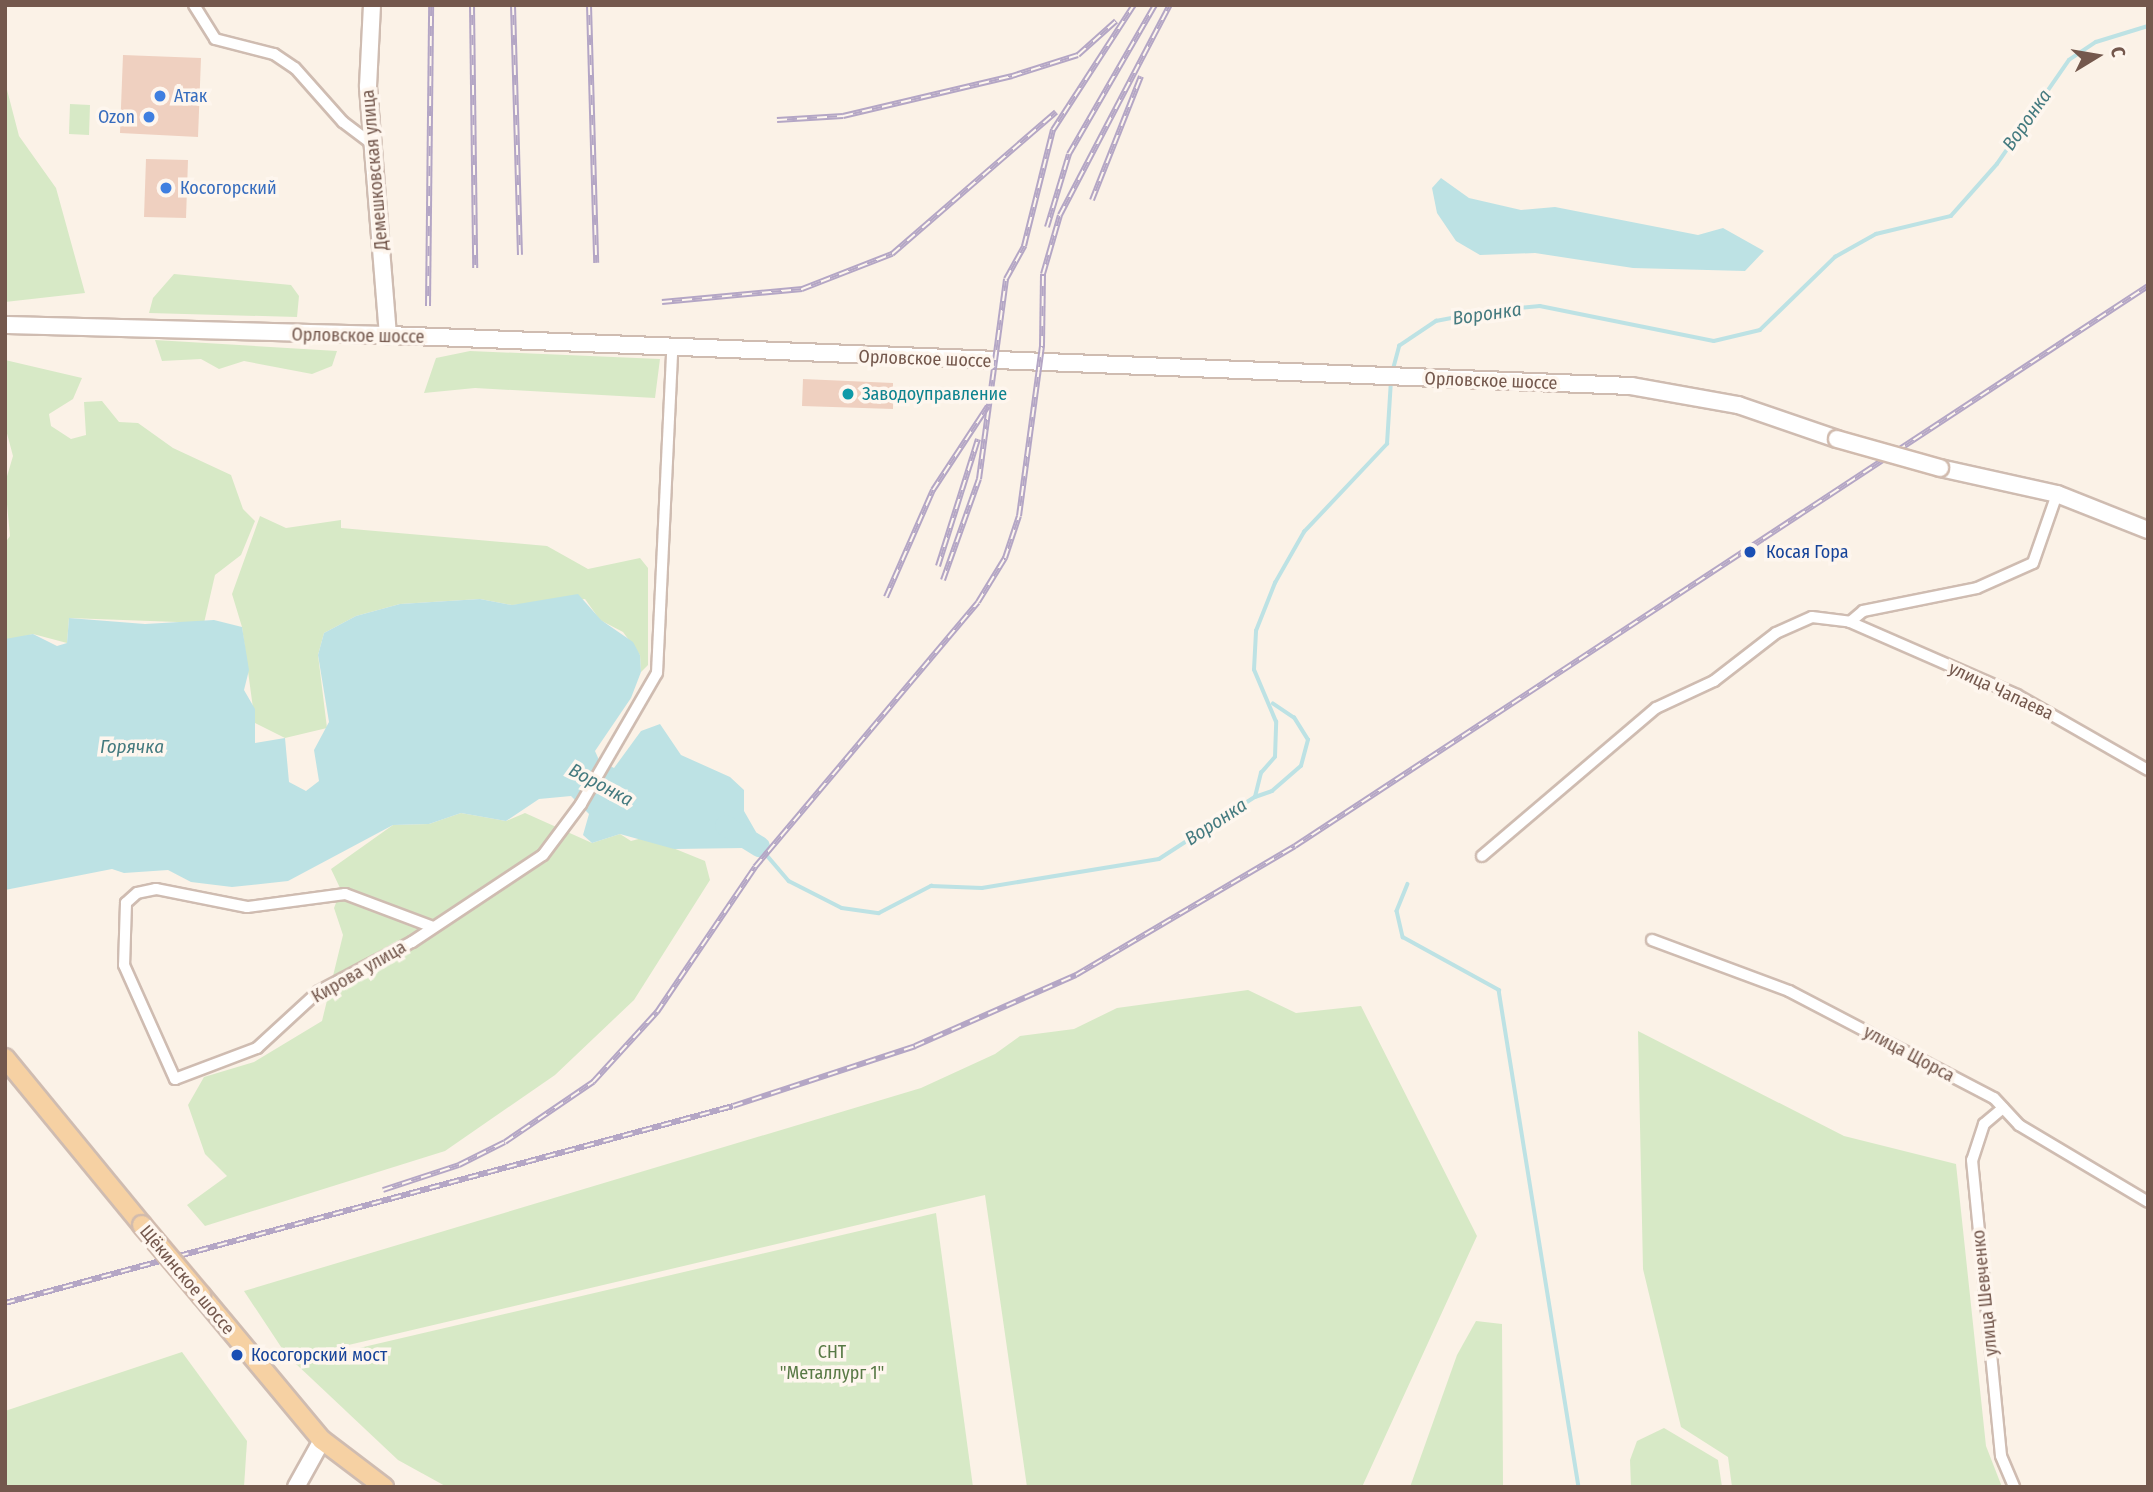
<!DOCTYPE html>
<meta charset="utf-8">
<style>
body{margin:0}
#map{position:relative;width:2153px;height:1492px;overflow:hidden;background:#fbf2e7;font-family:"Fira Sans Condensed",sans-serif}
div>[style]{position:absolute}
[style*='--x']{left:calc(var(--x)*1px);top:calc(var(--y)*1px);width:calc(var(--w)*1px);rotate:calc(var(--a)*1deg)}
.green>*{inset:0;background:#d7e9c6}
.water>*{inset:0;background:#bde2e4}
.stream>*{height:3.5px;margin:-1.75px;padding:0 1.75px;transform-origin:1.75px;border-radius:1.75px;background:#bde2e4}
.river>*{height:21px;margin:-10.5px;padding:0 10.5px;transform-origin:10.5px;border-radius:10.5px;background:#bde2e4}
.building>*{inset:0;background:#efd0c0}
.roads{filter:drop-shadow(2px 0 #cfbcb1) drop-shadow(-2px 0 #cfbcb1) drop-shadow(0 2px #cfbcb1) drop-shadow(0 -2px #cfbcb1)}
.street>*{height:10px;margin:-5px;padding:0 5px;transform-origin:5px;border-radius:5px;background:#fff}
.secondary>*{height:16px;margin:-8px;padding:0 8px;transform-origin:8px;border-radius:8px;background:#fff}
.primary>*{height:18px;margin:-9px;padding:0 9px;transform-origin:9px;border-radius:9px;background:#f6d1a3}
.rail>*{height:6px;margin-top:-3px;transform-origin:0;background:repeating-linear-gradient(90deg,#fef6ee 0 10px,#b4a6c5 0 20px);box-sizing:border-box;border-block:2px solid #b4a6c5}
.bridges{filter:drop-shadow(2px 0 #d1bbae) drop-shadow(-2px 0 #d1bbae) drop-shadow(0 2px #d1bbae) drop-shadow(0 -2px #d1bbae)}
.secondary-bridge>*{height:16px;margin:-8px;padding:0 8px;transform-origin:8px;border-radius:8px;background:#fff}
.primary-bridge>*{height:18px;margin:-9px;padding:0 9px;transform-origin:9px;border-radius:9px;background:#f6d1a3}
.dots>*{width:19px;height:19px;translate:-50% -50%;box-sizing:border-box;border:4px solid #fef6ee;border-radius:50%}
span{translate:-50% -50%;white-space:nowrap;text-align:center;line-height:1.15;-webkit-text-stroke:7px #fef6ee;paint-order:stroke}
.shop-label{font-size:18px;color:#366cbe}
.left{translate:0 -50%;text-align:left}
.right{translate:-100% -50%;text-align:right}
.street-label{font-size:18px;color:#74584d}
.culture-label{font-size:18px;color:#0d838f}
.transit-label{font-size:18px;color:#164399}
.park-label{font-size:18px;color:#587945}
.water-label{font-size:19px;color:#447a7f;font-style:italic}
.frame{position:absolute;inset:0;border:7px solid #74584d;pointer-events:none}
.north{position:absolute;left:2062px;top:21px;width:70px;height:70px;-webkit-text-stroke:5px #fef6ee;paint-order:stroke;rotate:79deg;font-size:19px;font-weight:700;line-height:28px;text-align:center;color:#74584d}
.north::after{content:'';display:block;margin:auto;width:24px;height:32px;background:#74584d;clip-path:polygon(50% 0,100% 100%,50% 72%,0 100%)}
</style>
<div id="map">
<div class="green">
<i style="clip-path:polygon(5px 82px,19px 136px,56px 188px,85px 293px,5px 302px)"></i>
<i style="clip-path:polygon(70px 104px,90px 105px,89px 135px,69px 134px)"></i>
<i style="clip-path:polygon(174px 274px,291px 285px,299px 296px,297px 317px,149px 313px,153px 298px)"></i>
<i style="clip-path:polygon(155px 340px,337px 351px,332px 366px,312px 374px,244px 361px,219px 369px,201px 359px,162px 361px)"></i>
<i style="clip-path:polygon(470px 351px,660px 359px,655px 398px,475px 388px,424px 393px,436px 358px)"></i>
<i style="clip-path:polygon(5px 360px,82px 378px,73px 399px,49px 414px,51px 426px,71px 439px,86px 435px,84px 402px,102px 401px,119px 422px,138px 423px,173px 448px,231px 475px,243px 509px,255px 521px,241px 555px,215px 575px,204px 623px,69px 618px,67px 643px,33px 634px,5px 641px,5px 543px,10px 536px,5px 483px,13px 456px,5px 426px)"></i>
<i style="clip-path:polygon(260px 516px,286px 528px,341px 520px,341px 528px,547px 546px,588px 569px,640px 558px,648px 568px,648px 665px,641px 672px,640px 655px,623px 632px,600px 620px,585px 599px,512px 605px,480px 599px,400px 604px,356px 616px,324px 633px,318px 655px,327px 728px,285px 738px,255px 723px,242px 627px,232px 594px)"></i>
<i style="clip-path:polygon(461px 813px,506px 821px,525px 813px,592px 843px,620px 834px,631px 841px,646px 837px,705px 861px,710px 880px,634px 1000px,555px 1075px,445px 1151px,205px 1226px,187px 1205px,227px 1176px,205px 1154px,188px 1105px,204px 1077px,254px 1062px,322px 1021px,343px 935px,334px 908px,341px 890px,331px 869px,393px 825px,429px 824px)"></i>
<i style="clip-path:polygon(1248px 990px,1296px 1013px,1361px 1006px,1477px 1236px,1362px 1487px,1027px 1487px,985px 1195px,289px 1359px,244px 1291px,921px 1088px,995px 1054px,1020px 1036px,1074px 1029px,1117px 1008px)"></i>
<i style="clip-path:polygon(1638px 1031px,1844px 1136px,1956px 1164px,1986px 1446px,2002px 1487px,1732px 1487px,1728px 1457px,1681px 1427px,1643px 1269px)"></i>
<i style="clip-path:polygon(936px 1213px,973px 1487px,447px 1487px,398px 1460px,295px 1363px)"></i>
<i style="clip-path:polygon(1476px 1321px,1502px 1324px,1503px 1486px,1410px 1487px,1457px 1355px)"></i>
<i style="clip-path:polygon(182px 1352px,247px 1441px,244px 1487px,5px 1487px,5px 1411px)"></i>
<i style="clip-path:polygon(1664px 1428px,1718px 1460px,1722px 1487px,1631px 1487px,1630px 1460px,1637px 1441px)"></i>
</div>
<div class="water">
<i style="clip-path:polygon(1441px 178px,1469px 198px,1521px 210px,1555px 207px,1698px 235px,1723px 228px,1764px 251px,1745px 271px,1633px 268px,1535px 253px,1480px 255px,1456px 241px,1437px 213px,1432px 188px)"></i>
<i style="clip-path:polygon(578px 594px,601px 620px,633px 642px,640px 655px,641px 672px,631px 698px,595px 751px,599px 760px,614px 768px,641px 731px,660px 724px,681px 755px,730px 777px,744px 790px,744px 811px,756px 832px,744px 848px,674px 849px,620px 834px,592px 843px,583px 835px,589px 814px,571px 796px,539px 799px,506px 821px,461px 813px,429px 824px,393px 825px,288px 881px,232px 887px,191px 882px,168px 870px,124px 873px,112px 869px,5px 890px,5px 639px,33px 634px,57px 646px,67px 643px,69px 618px,145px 624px,214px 620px,242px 627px,249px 670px,244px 690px,255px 709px,255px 743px,285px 738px,289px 782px,306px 791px,319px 781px,314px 750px,329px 722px,318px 655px,324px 633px,356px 616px,400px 604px,480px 599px,512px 605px)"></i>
</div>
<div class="stream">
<i style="--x:1392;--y:373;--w:28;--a:-75"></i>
<i style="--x:1399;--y:346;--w:45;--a:-34"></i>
<i style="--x:1436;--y:321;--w:53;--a:-10.9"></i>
<i style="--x:1488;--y:311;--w:52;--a:-5.5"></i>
<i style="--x:1540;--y:306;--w:177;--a:11.4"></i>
<i style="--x:1714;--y:341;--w:47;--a:-13.4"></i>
<i style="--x:1760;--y:330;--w:105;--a:-44.2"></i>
<i style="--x:1835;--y:257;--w:47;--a:-29.3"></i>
<i style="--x:1876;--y:234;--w:77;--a:-13.5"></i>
<i style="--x:1951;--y:216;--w:69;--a:-48.5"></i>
<i style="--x:1997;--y:164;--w:126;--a:-55.3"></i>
<i style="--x:2069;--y:60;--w:32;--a:-34"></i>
<i style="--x:2096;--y:42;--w:54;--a:-17.1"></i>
<i style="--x:1255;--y:797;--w:18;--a:-19"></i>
<i style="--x:1272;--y:791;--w:38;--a:-41"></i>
<i style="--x:1301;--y:766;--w:27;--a:-75"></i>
<i style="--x:1308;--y:740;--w:26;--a:-122"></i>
<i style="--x:1294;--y:718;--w:25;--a:-146"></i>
<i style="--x:759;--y:846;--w:46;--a:49.4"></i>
<i style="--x:789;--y:881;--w:59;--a:27"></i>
<i style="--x:842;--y:908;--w:37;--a:8"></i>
<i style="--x:879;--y:913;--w:59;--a:-27.4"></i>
<i style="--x:931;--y:886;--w:51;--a:2.2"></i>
<i style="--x:982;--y:888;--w:179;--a:-9.3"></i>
<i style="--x:1159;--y:859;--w:114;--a:-32.9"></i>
<i style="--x:1255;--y:797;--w:25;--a:-76"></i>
<i style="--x:1261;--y:773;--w:21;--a:-49"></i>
<i style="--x:1275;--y:757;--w:35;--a:-88"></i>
<i style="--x:1276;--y:722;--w:56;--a:-112.9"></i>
<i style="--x:1254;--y:670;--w:39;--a:-87"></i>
<i style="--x:1256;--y:631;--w:52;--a:-68.4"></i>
<i style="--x:1275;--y:583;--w:59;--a:-60.4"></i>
<i style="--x:1304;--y:532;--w:121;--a:-46.7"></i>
<i style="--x:1387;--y:444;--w:64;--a:-86.4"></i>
<i style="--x:1408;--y:884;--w:29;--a:112"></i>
<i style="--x:1397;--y:911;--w:27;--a:77"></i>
<i style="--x:1403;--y:937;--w:110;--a:28.9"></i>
<i style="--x:1499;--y:990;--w:503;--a:80.86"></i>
</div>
<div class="river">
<i style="--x:725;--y:825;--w:40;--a:32"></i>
</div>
<div class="building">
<i style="clip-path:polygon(123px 55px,201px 58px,198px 137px,120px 133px)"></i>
<i style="clip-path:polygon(146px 159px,188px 160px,186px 218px,144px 217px)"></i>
<i style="clip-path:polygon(803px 379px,893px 383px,893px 409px,802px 406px)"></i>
</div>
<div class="roads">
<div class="street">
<i style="--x:194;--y:5;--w:40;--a:58"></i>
<i style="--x:215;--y:39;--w:61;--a:14.3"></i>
<i style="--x:274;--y:54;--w:25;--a:34"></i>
<i style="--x:295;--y:68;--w:72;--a:48.4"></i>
<i style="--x:343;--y:122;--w:39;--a:37"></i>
<i style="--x:1850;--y:622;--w:182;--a:23.6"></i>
<i style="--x:2017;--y:695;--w:151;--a:29.8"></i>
<i style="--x:1482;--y:856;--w:228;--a:-40.4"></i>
<i style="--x:1656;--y:708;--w:64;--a:-25"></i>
<i style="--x:1714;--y:681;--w:78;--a:-37.7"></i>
<i style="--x:1776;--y:633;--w:39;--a:-24"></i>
<i style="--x:1812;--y:617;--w:38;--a:7"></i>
<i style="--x:1850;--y:622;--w:17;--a:-40"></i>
<i style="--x:1863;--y:611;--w:116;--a:-11.4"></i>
<i style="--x:1977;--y:588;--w:61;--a:-24.1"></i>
<i style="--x:2033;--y:563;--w:73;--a:-70.8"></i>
<i style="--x:433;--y:927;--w:94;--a:-159.4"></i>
<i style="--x:345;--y:894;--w:99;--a:172.4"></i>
<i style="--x:247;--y:907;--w:93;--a:-168.8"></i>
<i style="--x:156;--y:889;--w:19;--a:168"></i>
<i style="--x:137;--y:893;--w:15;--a:138"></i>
<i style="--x:126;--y:903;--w:62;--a:91.8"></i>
<i style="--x:124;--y:965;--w:125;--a:65.9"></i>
<i style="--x:175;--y:1079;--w:88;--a:-20.7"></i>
<i style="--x:257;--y:1048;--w:84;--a:-42.6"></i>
<i style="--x:319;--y:991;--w:105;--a:-27.8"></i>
<i style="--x:412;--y:942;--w:157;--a:-33.6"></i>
<i style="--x:543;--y:855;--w:64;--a:-53.3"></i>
<i style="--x:581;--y:804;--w:151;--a:-59.9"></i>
<i style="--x:657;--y:673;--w:324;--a:-87.3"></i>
<i style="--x:1652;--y:940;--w:146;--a:20.4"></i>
<i style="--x:1789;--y:991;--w:231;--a:27.6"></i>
<i style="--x:1994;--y:1098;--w:37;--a:47"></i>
<i style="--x:2019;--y:1125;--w:150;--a:30.8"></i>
<i style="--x:2003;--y:1108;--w:25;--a:140"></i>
<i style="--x:1984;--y:1124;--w:38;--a:108"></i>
<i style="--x:1972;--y:1160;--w:297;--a:84.4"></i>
<i style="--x:2001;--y:1456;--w:34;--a:67"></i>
</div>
<div class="secondary">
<i style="--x:372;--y:5;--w:82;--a:92.8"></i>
<i style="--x:368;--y:87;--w:249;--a:85.4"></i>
<i style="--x:5;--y:325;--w:383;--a:1.5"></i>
<i style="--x:388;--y:335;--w:1244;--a:2.35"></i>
<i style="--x:1631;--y:386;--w:109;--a:10.1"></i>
<i style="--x:1738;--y:405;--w:105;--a:19"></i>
<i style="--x:1940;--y:468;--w:120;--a:12.5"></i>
<i style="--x:2057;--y:494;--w:98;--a:21.6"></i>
<i style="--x:296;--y:1487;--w:54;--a:-61"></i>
</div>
<div class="primary">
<i style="--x:5;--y:1058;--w:216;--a:50.6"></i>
<i style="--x:201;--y:1295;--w:189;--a:50.2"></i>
<i style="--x:322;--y:1440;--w:78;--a:37.2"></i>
</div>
</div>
<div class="rail">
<i style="--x:472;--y:5;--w:263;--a:89.3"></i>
<i style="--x:513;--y:5;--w:250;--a:88.4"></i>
<i style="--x:589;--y:5;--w:258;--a:88.4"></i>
<i style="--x:777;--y:120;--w:66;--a:-3.5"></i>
<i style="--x:843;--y:116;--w:174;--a:-13.3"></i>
<i style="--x:1012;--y:76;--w:69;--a:-17.7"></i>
<i style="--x:1078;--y:55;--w:51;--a:-41.8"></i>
<i style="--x:1092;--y:200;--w:133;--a:-68.4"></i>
<i style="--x:1047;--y:227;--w:76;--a:-73.2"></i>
<i style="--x:1069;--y:154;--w:172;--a:-60"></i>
<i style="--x:662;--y:302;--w:141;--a:-5.3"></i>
<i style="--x:802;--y:289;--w:97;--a:-21.3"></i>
<i style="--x:892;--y:254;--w:217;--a:-40.9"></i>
<i style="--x:428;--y:306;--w:301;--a:-89.4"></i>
<i style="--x:938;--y:566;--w:133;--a:-72.5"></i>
<i style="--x:943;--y:580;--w:107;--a:-70.4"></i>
<i style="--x:979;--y:479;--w:202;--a:-82.3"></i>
<i style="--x:1006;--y:279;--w:38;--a:-61"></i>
<i style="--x:1024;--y:246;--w:120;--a:-76"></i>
<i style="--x:1053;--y:130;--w:149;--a:-57.1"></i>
<i style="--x:886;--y:597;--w:117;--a:-66.3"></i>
<i style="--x:933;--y:490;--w:100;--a:-56.8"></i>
<i style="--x:383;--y:1190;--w:80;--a:-18.2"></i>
<i style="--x:459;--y:1165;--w:51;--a:-26.6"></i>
<i style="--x:505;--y:1142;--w:107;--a:-34.3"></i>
<i style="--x:593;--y:1082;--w:95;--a:-47.6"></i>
<i style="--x:657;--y:1012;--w:175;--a:-55.9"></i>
<i style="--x:755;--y:867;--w:346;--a:-49.9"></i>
<i style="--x:978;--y:602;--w:52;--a:-58.5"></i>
<i style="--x:1005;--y:558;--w:44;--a:-71.6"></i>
<i style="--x:1019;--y:516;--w:172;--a:-82.3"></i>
<i style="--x:1042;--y:346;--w:72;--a:-89.2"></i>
<i style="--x:1043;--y:274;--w:61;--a:-73.9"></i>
<i style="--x:1060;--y:215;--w:237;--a:-62.4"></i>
<i style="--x:5;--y:1303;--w:754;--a:-15.14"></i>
<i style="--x:733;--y:1106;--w:192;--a:-18.2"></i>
<i style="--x:915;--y:1046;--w:176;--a:-23.8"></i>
<i style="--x:1076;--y:975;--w:254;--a:-30.5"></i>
<i style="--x:1295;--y:846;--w:1020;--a:-33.29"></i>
</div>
<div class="bridges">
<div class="secondary-bridge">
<i style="--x:1837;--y:439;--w:107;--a:15.7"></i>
</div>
<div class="primary-bridge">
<i style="--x:142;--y:1225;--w:92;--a:49.9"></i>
</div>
</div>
<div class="dots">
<i style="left:160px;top:96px;background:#3f7fe0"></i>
<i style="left:149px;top:117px;background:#3f7fe0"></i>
<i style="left:166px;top:188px;background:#3f7fe0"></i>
<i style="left:848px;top:394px;background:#0f9aa8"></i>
<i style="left:1750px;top:552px;background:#1a4fb4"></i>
<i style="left:237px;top:1355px;background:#1a4fb4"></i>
</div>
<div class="shop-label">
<span class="left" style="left:174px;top:96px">Атак</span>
<span class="right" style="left:135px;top:117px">Ozon</span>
<span class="left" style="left:180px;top:188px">Косогорский</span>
</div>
<div class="street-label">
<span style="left:375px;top:170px;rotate:-95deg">Демешковская улица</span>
<span style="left:358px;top:336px;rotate:1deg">Орловское шоссе</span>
<span style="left:925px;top:359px;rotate:2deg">Орловское шоссе</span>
<span style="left:1491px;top:381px;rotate:2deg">Орловское шоссе</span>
<span style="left:2001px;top:691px;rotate:25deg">улица Чапаева</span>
<span style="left:359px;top:972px;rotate:-30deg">Кирова улица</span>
<span style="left:1909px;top:1054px;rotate:28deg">улица Щорса</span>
<span style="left:187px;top:1280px;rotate:50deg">Щёкинское шоссе</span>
<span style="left:1985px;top:1293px;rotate:-96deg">улица Шевченко</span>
</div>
<div class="culture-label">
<span class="left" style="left:862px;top:394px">Заводоуправление</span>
</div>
<div class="transit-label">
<span class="left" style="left:1766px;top:552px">Косая Гора</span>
<span class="left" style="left:251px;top:1355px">Косогорский мост</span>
</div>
<div class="park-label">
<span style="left:832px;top:1363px">СНТ<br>"Металлург 1"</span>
</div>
<div class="water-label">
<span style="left:2027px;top:120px;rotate:-55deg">Воронка</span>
<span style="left:1487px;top:314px;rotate:-8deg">Воронка</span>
<span style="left:132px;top:747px">Горячка</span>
<span style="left:601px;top:785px;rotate:28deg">Воронка</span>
<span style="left:1216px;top:822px;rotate:-33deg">Воронка</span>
</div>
<div class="frame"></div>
<div class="north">С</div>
</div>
